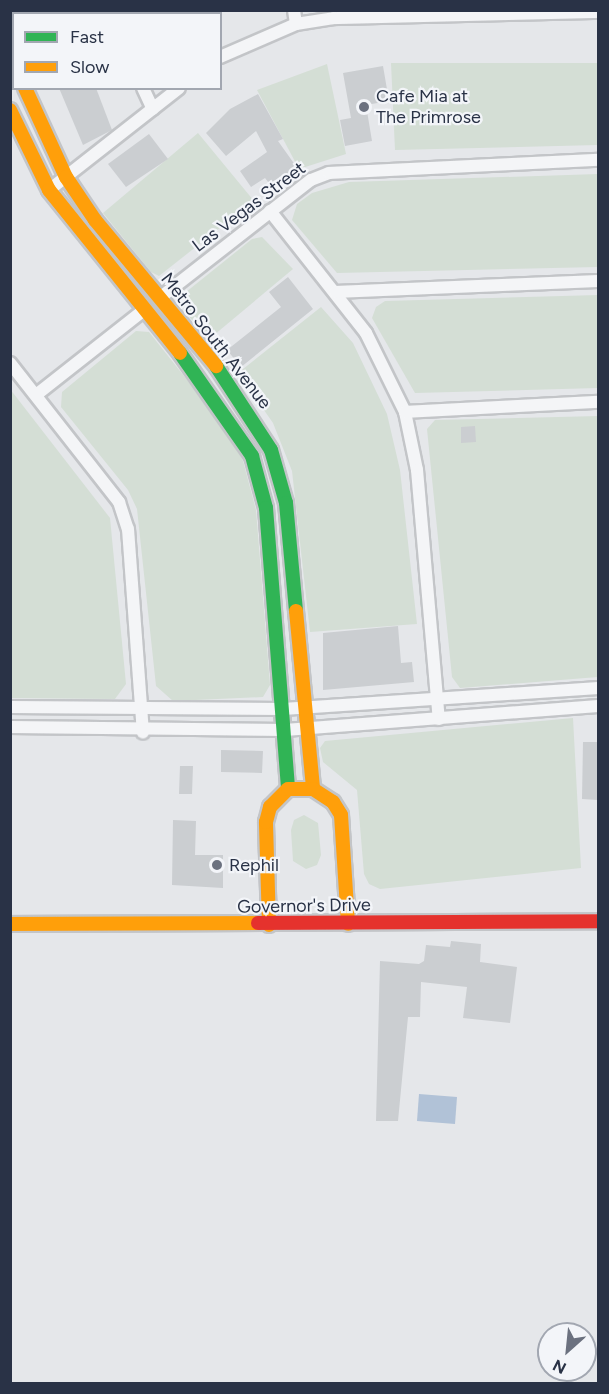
<!DOCTYPE html>
<style>
body{margin:0}
#map{position:relative;width:609px;height:1394px;overflow:hidden;background:#e5e7ea;font-family:Figtree,sans-serif}
div>[style]{position:absolute}
[style*='--x']{left:calc(var(--x)*1px);top:calc(var(--y)*1px);width:calc(var(--w)*1px);rotate:calc(var(--a)*1deg)}
.green>*{inset:0;background:#d4ded5}
.water>*{inset:0;background:#b1c2d7}
.building>*{inset:0;background:#cbced1}
.roads{filter:drop-shadow(2px 0 #c3c5c8) drop-shadow(-2px 0 #c3c5c8) drop-shadow(0 2px #c3c5c8) drop-shadow(0 -2px #c3c5c8)}
.street>*{height:12px;margin:-6px;padding:0 6px;transform-origin:6px;border-radius:6px;background:#f4f5f7}
.fast>*{height:14px;margin:-7px;padding:0 7px;transform-origin:7px;border-radius:7px;background:#30b455}
.slow>*{height:14px;margin:-7px;padding:0 7px;transform-origin:7px;border-radius:7px;background:#ff9f0a}
.jam>*{height:14px;margin:-7px;padding:0 7px;transform-origin:7px;border-radius:7px;background:#e5322d}
.dots>*{width:16px;height:16px;translate:-50% -50%;box-sizing:border-box;border:3px solid #f3f5f9;border-radius:50%}
span{translate:-50% -50%;white-space:nowrap;text-align:center;line-height:1.15;-webkit-text-stroke:4.5px #f3f5f9;paint-order:stroke}
.poi-label{font-size:18px;color:#293246}
.left{translate:0 -50%;text-align:left}
.street-label{font-size:18px;color:#293246}
.frame{position:absolute;inset:0;border:12px solid #293246;pointer-events:none}
.legend{position:absolute;left:12px;top:12px;width:210px;height:78px;box-sizing:border-box;background:#f3f5f9;border:2px solid #a2a7b1;margin:0;padding:8px 10px;list-style:none;font-size:18px;color:#293246}
.legend li{display:flex;align-items:center;gap:12px;height:30px}
.legend b{width:30px;border:2px solid #a2a7b1}
.north{position:absolute;left:537px;top:1322px;width:60px;height:60px;box-sizing:border-box;background:#f3f5f9;border:2px solid #a2a7b1;border-radius:50%;rotate:207deg;font-size:16px;font-weight:700;line-height:24px;text-align:center;color:#293246}
.north::after{content:'';display:block;margin:auto;width:21px;height:27px;background:#6b717f;clip-path:polygon(50% 0,100% 100%,50% 72%,0 100%)}
</style>
<div id="map">
<div class="green">
<i style="clip-path:polygon(391px 63px,598px 63px,598px 145px,395px 150px)"></i>
<i style="clip-path:polygon(327px 64px,346px 154px,299px 169px,257px 90px)"></i>
<i style="clip-path:polygon(198px 133px,254px 201px,159px 276px,151px 272px,103px 213px)"></i>
<i style="clip-path:polygon(598px 174px,598px 267px,337px 273px,292px 220px,297px 204px,312px 193px,349px 182px)"></i>
<i style="clip-path:polygon(262px 237px,293px 269px,208px 340px,184px 310px,186px 292px,252px 239px)"></i>
<i style="clip-path:polygon(598px 295px,598px 388px,415px 393px,372px 318px,376px 307px,385px 301px)"></i>
<i style="clip-path:polygon(321px 307px,353px 343px,387px 414px,400px 470px,417px 624px,310px 632px,292px 471px,273px 423px,238px 373px)"></i>
<i style="clip-path:polygon(136px 331px,149px 332px,230px 434px,243px 461px,256px 510px,270px 685px,263px 697px,173px 701px,156px 686px,137px 509px,128px 490px,61px 407px,62px 392px)"></i>
<i style="clip-path:polygon(10px 389px,110px 518px,126px 684px,115px 699px,11px 698px)"></i>
<i style="clip-path:polygon(598px 416px,598px 677px,460px 688px,452px 677px,427px 429px,435px 420px)"></i>
<i style="clip-path:polygon(573px 718px,581px 868px,380px 889px,369px 884px,364px 874px,357px 790px,323px 762px,320px 748px,325px 741px)"></i>
<i style="clip-path:polygon(304px 815px,318px 823px,321px 855px,317px 865px,306px 869px,293px 861px,291px 830px,294px 820px)"></i>
</div>
<div class="water">
<i style="clip-path:polygon(419px 1094px,457px 1097px,455px 1124px,417px 1121px)"></i>
</div>
<div class="building">
<i style="clip-path:polygon(383px 66px,389px 101px,366px 105px,372px 141px,345px 146px,340px 120px,351px 118px,343px 73px)"></i>
<i style="clip-path:polygon(59px 88px,96px 88px,112px 130px,83px 145px)"></i>
<i style="clip-path:polygon(258px 94px,283px 139px,278px 141px,298px 169px,272px 187px,265px 178px,251px 187px,240px 171px,267px 152px,256px 131px,226px 156px,206px 133px,230px 109px)"></i>
<i style="clip-path:polygon(149px 134px,168px 159px,126px 187px,108px 164px)"></i>
<i style="clip-path:polygon(288px 277px,313px 309px,241px 367px,227px 350px,281px 307px,269px 292px)"></i>
<i style="clip-path:polygon(475px 426px,476px 442px,461px 443px,461px 427px)"></i>
<i style="clip-path:polygon(398px 626px,401px 663px,412px 662px,414px 682px,323px 690px,323px 633px)"></i>
<i style="clip-path:polygon(583px 742px,598px 742px,598px 800px,582px 799px)"></i>
<i style="clip-path:polygon(221px 750px,263px 751px,262px 773px,221px 772px)"></i>
<i style="clip-path:polygon(180px 766px,193px 766px,192px 794px,179px 794px)"></i>
<i style="clip-path:polygon(173px 820px,196px 821px,195px 855px,223px 855px,223px 888px,172px 885px)"></i>
<i style="clip-path:polygon(451px 941px,481px 944px,480px 962px,517px 967px,510px 1023px,463px 1018px,467px 987px,421px 982px,420px 1017px,408px 1017px,398px 1121px,376px 1121px,380px 961px,419px 964px,424px 961px,426px 945px,450px 947px)"></i>
</div>
<div class="roads">
<div class="street">
<i style="--x:125;--y:10;--w:4;--a:90"></i>
<i style="--x:211;--y:10;--w:4;--a:90"></i>
<i style="--x:294;--y:10;--w:14;--a:82"></i>
<i style="--x:220;--y:57;--w:83;--a:-23.5"></i>
<i style="--x:296;--y:24;--w:38;--a:-9"></i>
<i style="--x:334;--y:18;--w:264;--a:-1.3"></i>
<i style="--x:143;--y:88;--w:23;--a:65"></i>
<i style="--x:49;--y:190;--w:165;--a:-38.1"></i>
<i style="--x:270;--y:211;--w:155;--a:51.8"></i>
<i style="--x:366;--y:333;--w:88;--a:63.7"></i>
<i style="--x:405;--y:412;--w:59;--a:78.3"></i>
<i style="--x:417;--y:470;--w:250;--a:85"></i>
<i style="--x:335;--y:292;--w:263;--a:-2.4"></i>
<i style="--x:161;--y:297;--w:190;--a:-38"></i>
<i style="--x:311;--y:180;--w:19;--a:-21"></i>
<i style="--x:329;--y:173;--w:269;--a:-2.8"></i>
<i style="--x:10;--y:363;--w:177;--a:51.9"></i>
<i style="--x:119;--y:502;--w:28;--a:72"></i>
<i style="--x:128;--y:529;--w:204;--a:85.8"></i>
<i style="--x:36;--y:395;--w:137;--a:-38.2"></i>
<i style="--x:405;--y:412;--w:193;--a:-3"></i>
<i style="--x:10;--y:707;--w:273;--a:0.4"></i>
<i style="--x:283;--y:709;--w:316;--a:-3.8"></i>
<i style="--x:10;--y:727;--w:275;--a:0.6"></i>
<i style="--x:285;--y:730;--w:314;--a:-4.4"></i>
</div>
<div class="fast">
<i style="--x:180;--y:353;--w:126;--a:55"></i>
<i style="--x:252;--y:456;--w:54;--a:74.9"></i>
<i style="--x:266;--y:508;--w:282;--a:85.5"></i>
<i style="--x:216;--y:366;--w:100;--a:56.8"></i>
<i style="--x:271;--y:450;--w:55;--a:74.2"></i>
<i style="--x:286;--y:503;--w:108;--a:84.7"></i>
</div>
<div class="slow">
<i style="--x:12;--y:10;--w:16;--a:83"></i>
<i style="--x:25;--y:88;--w:98;--a:65.3"></i>
<i style="--x:66;--y:177;--w:52;--a:56"></i>
<i style="--x:95;--y:220;--w:190;--a:50.3"></i>
<i style="--x:10;--y:110;--w:89;--a:64"></i>
<i style="--x:49;--y:190;--w:209;--a:51.2"></i>
<i style="--x:296;--y:611;--w:179;--a:84.5"></i>
<i style="--x:10;--y:924;--w:248;--a:-0.2"></i>
<i style="--x:269;--y:925;--w:103;--a:-91.7"></i>
<i style="--x:266;--y:822;--w:16;--a:-75"></i>
<i style="--x:270;--y:807;--w:25;--a:-45"></i>
<i style="--x:288;--y:789;--w:25;--a:0"></i>
<i style="--x:313;--y:789;--w:24;--a:33"></i>
<i style="--x:333;--y:802;--w:15;--a:58"></i>
<i style="--x:341;--y:815;--w:109;--a:86.3"></i>
</div>
<div class="jam">
<i style="--x:258;--y:923;--w:340;--a:-0.3"></i>
</div>
</div>
<div class="dots">
<i style="left:364px;top:107px;background:#6b717f"></i>
<i style="left:217px;top:865px;background:#6b717f"></i>
</div>
<div class="poi-label">
<span class="left" style="left:376px;top:107px">Cafe Mia at<br>The Primrose</span>
<span class="left" style="left:229px;top:865px">Rephil</span>
</div>
<div class="street-label">
<span style="left:249px;top:207px;rotate:-37deg">Las Vegas Street</span>
<span style="left:216px;top:341px;rotate:52deg">Metro South Avenue</span>
<span style="left:304px;top:906px;rotate:-1deg">Governor's Drive</span>
</div>
<div class="frame"></div>
<ul class="legend">
<li><b style="height:8px;background:#30b455"></b>Fast</li>
<li><b style="height:8px;background:#ff9f0a"></b>Slow</li>
</ul>
<div class="north">N</div>
</div>
